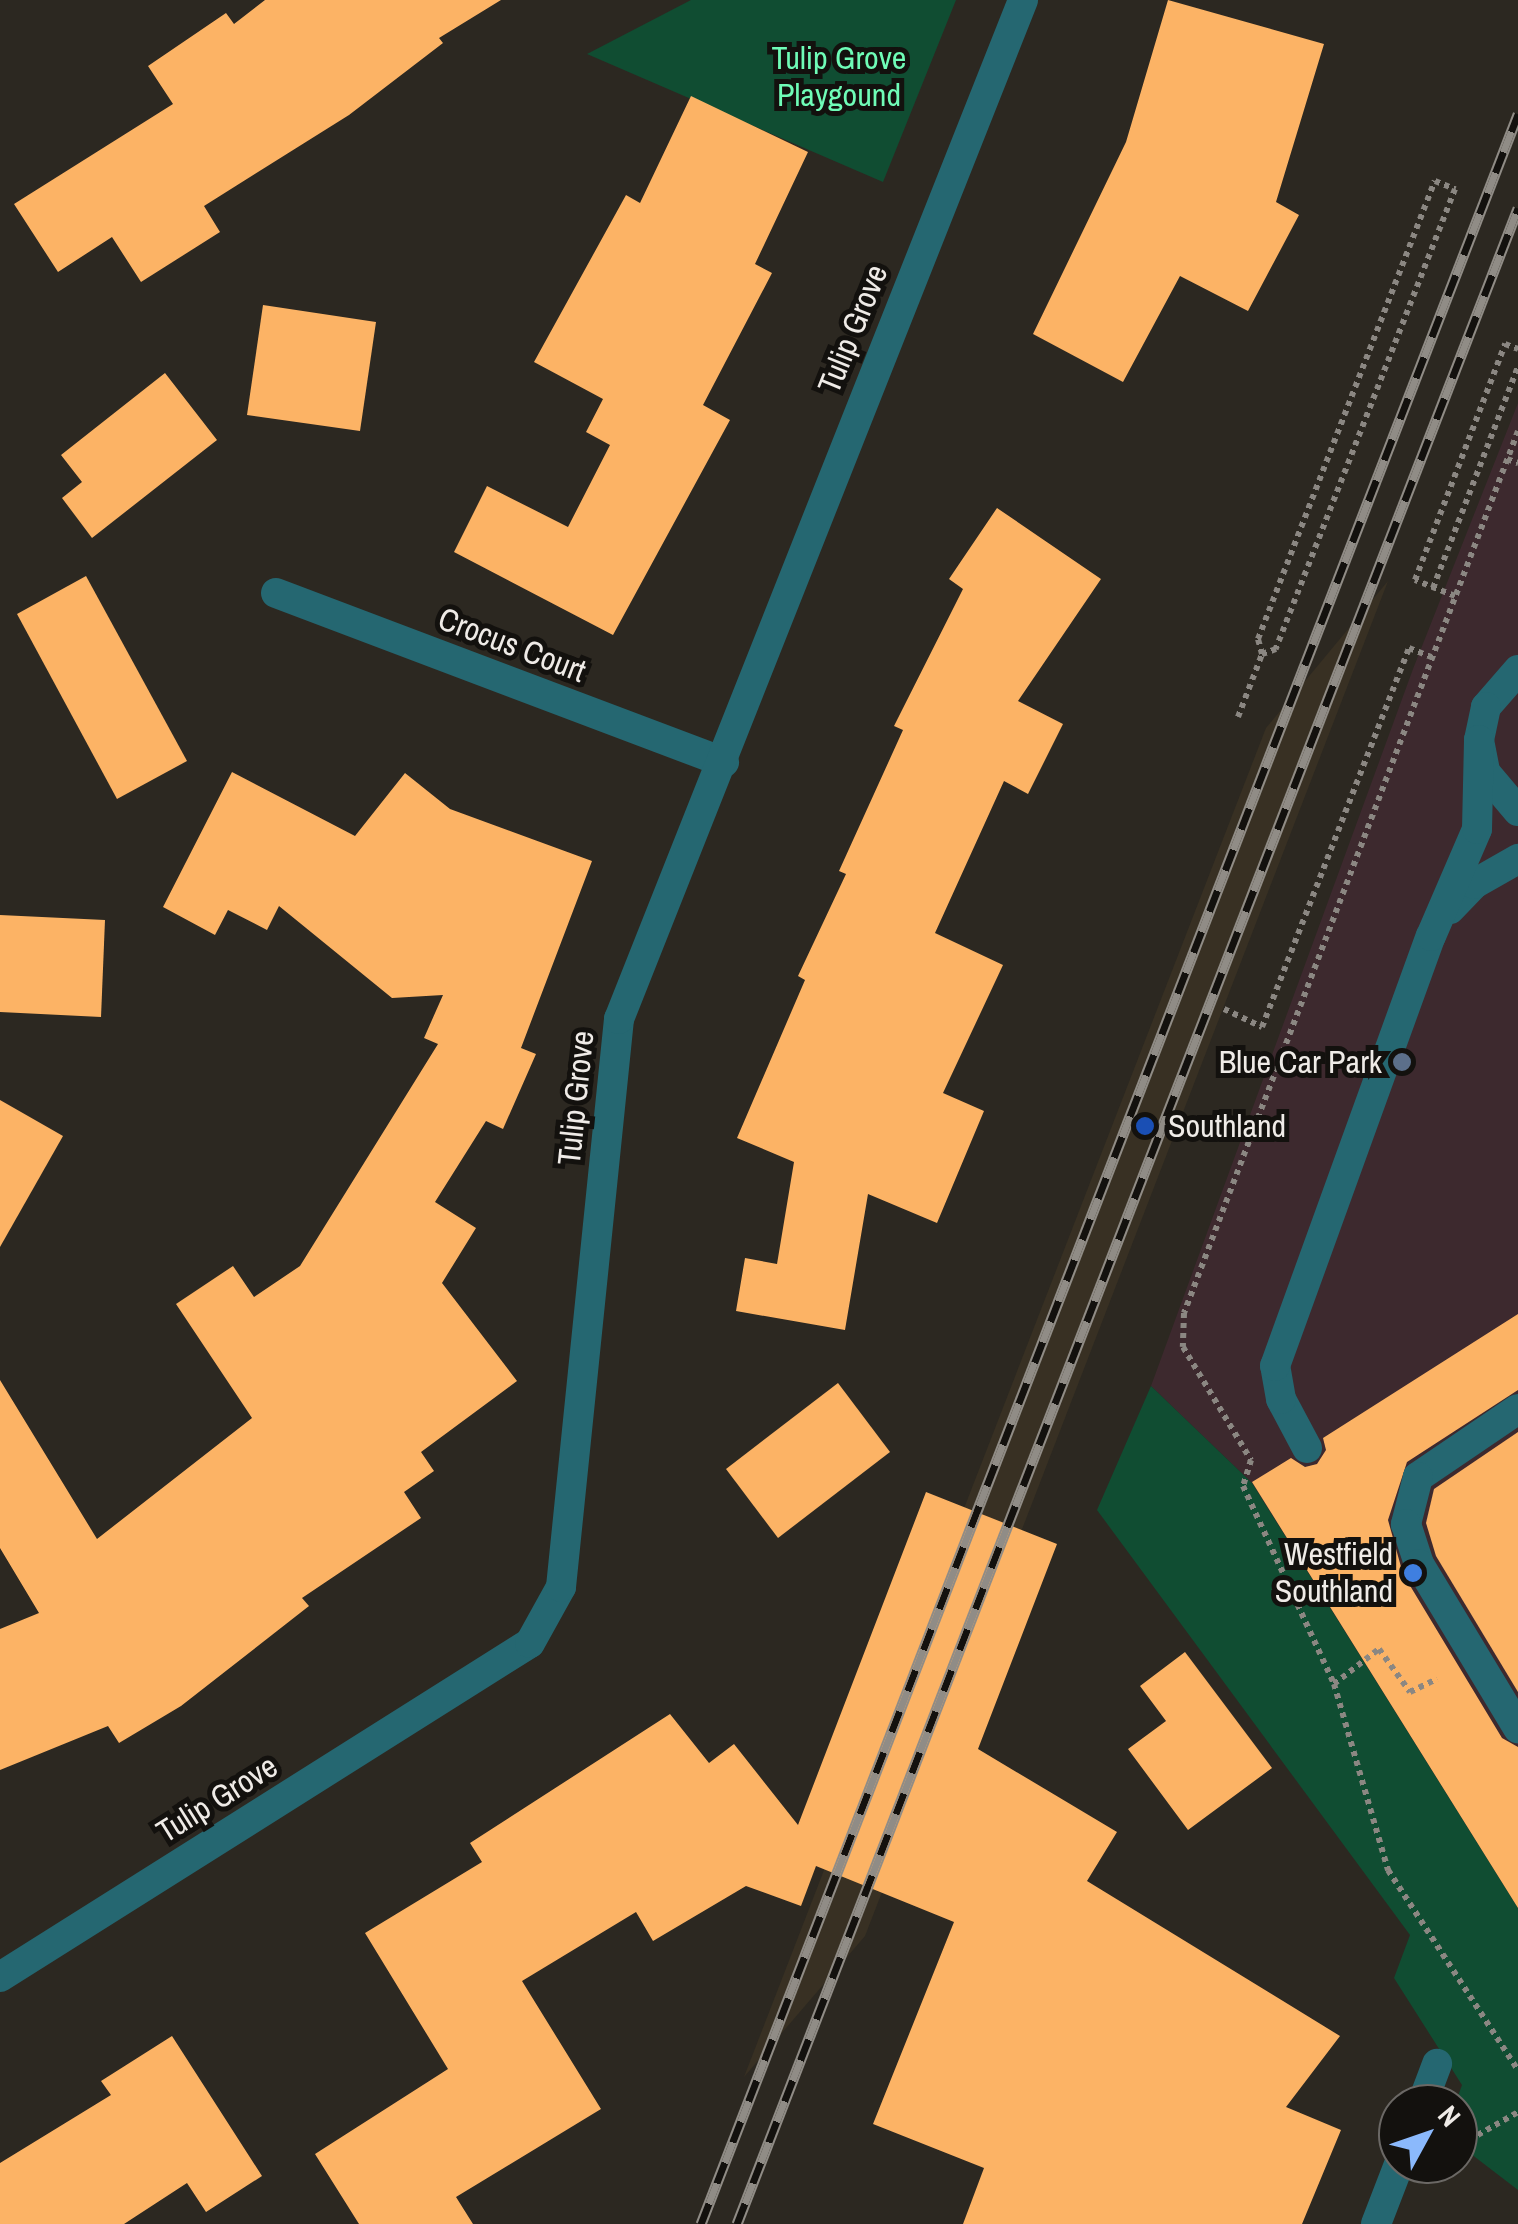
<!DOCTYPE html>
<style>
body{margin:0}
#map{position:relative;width:1518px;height:2224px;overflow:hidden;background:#2c2821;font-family:"Archivo Narrow",sans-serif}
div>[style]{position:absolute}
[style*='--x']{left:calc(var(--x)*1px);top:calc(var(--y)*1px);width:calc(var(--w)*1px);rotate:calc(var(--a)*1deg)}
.commercial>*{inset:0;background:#3d292e}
.built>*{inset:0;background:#383023}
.green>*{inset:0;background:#104d32}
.building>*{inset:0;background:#fcb365}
.path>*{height:6px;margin-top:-3px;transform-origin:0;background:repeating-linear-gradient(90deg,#8b8782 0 5px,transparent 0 10px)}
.lane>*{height:30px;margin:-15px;padding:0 15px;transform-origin:15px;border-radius:15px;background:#256771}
.street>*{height:30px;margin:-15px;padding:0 15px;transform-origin:15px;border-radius:15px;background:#256771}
.rail>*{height:11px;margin-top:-5.5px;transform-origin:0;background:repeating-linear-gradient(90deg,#13110e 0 22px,#908c86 0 44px);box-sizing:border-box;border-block:2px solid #908c86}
.dots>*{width:28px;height:28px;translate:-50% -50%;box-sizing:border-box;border:5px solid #13110e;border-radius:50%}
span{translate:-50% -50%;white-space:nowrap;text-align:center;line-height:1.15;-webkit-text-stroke:10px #13110e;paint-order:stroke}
.park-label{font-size:32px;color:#6ffcb7}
.street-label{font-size:32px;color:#efebe7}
.poi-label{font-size:32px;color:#efebe7}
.right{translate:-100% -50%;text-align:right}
.left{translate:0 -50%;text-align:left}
.north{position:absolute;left:1378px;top:2084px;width:100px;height:100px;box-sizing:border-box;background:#13110e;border:2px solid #6b6865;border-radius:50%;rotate:50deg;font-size:28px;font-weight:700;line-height:40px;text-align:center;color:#efebe7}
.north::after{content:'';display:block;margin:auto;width:35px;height:45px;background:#8bb9fc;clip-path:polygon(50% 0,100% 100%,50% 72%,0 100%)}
</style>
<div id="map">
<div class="commercial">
<i style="clip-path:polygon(1518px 403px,1518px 1908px,1252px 1483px,1151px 1386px,1413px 669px)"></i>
</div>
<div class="built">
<i style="clip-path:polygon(1388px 581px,865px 1936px,744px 2077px,1266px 728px)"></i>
</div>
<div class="green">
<i style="clip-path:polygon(691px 0,956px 0,883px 182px,587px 54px)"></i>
<i style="clip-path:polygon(1151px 1386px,1252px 1483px,1518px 1908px,1518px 2190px,1458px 2144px,1455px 2104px,1462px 2085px,1394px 1978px,1410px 1935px,1097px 1510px)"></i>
</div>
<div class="building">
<i style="clip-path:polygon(265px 0,501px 0,439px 38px,443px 43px,349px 115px,204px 206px,220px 232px,141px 282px,112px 237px,58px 272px,14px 204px,173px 104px,148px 66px,226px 13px,234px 24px)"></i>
<i style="clip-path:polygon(1168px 0,1324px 44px,1276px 202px,1299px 215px,1248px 311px,1180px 276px,1123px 382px,1033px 334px,1126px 142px)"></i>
<i style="clip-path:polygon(691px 96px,808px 152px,755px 264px,772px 273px,703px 405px,730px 420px,613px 635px,454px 552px,487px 486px,568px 527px,610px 445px,586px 432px,603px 399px,534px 362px,626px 195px,640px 203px)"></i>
<i style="clip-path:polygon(263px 305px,376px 322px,360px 431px,247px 415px)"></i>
<i style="clip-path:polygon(165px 373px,217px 440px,92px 538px,62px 498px,82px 482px,61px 455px)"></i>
<i style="clip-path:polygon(997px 508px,1101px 579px,1018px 701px,1063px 724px,1028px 794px,1004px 781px,935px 933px,1003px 965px,943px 1093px,984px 1111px,937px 1223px,868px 1194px,845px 1330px,736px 1311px,745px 1258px,777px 1264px,794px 1162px,737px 1138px,805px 980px,798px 976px,846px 874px,839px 871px,903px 730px,894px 726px,963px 589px,949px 579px)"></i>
<i style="clip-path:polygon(86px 576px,187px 761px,117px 799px,17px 614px)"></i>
<i style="clip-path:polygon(232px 772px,355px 836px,405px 773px,450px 809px,592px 861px,521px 1048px,536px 1054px,503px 1129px,486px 1121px,435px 1202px,476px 1228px,442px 1283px,517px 1381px,421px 1452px,434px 1471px,404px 1492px,421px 1518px,302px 1598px,309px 1606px,181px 1706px,119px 1743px,108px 1726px,0 1770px,0 1629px,39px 1613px,0 1548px,0 1380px,97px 1539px,252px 1418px,176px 1304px,233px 1266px,254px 1297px,300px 1266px,438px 1044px,424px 1038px,443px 995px,392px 998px,279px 906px,267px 930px,228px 910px,215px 935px,163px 907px)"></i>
<i style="clip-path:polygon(0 915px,105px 920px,101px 1017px,0 1012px)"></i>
<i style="clip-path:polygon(0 1100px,63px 1136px,0 1247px)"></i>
<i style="clip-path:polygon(1518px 1314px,1518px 1390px,1407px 1462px,1388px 1520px,1403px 1574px,1502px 1738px,1518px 1747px,1518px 1908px,1252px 1482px,1291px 1458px,1305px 1467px,1317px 1464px,1326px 1450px,1323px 1438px)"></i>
<i style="clip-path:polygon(838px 1383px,890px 1452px,778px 1538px,726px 1469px)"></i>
<i style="clip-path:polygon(1518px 1432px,1518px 1692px,1436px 1556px,1426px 1523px,1434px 1489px)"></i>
<i style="clip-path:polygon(926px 1492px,1057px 1544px,978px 1749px,1117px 1832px,1087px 1881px,1340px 2036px,1286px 2107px,1341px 2130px,1302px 2224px,963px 2224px,984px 2168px,873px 2124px,954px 1922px,816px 1866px,801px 1906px,746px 1886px,653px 1941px,636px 1912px,522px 1981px,601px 2109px,456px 2197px,473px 2224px,359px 2224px,315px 2154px,448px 2069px,365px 1933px,482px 1862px,470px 1843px,670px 1714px,709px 1763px,734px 1744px,798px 1825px)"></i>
<i style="clip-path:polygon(1185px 1652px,1272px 1768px,1188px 1830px,1128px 1749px,1166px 1721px,1140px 1686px)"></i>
<i style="clip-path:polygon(172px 2036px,262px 2176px,206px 2212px,187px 2183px,124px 2224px,0 2224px,0 2163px,111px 2095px,101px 2081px)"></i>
</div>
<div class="path">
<i style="--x:1435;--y:181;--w:22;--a:22"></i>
<i style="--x:1455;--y:189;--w:494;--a:111.3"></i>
<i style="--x:1276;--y:649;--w:15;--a:160"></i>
<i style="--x:1262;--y:654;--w:16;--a:-105"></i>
<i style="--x:1258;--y:639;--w:491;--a:-68.9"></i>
<i style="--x:1518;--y:431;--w:943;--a:110.74"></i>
<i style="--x:1184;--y:1313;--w:34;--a:92"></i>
<i style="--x:1183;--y:1347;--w:132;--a:59"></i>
<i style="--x:1251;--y:1460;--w:27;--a:107"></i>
<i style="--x:1243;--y:1486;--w:218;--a:65.3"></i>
<i style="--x:1334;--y:1684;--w:194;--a:73.8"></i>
<i style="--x:1388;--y:1870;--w:239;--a:57"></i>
<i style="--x:1507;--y:459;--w:12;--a:20"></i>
<i style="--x:1433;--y:588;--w:238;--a:-69"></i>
<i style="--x:1455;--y:596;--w:43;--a:-158.2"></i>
<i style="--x:1415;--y:580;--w:253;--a:-69.1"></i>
<i style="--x:1505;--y:344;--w:14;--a:21"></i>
<i style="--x:1238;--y:717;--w:67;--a:-69.1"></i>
<i style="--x:1224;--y:1009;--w:42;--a:25.3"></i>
<i style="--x:1262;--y:1027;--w:407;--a:-68.8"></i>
<i style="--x:1409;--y:648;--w:24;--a:22"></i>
<i style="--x:1334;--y:1684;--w:57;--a:-37.9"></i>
<i style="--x:1379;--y:1649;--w:53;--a:54.2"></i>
<i style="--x:1410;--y:1692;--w:30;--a:-26"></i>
<i style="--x:1459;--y:2165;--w:27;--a:-68"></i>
<i style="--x:1469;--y:2140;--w:56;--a:-29.7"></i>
</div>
<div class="lane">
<i style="--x:1518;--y:670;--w:49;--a:130.9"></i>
<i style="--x:1486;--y:707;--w:34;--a:102"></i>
<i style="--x:1479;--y:740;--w:33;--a:79"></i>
<i style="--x:1485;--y:772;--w:51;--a:49.8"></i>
<i style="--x:1450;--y:909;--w:35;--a:-46"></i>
<i style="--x:1474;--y:884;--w:51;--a:-29.6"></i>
<i style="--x:1518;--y:1409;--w:121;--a:145.8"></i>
<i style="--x:1418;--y:1477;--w:49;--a:104.3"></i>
<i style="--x:1406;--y:1524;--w:42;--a:72"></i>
<i style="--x:1419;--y:1564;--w:192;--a:58.9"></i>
<i style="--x:1307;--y:1448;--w:55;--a:-118"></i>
<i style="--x:1281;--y:1399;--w:34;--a:-100"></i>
<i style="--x:1275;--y:1366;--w:457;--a:-70.1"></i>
<i style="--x:1431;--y:936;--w:116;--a:-66.7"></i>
<i style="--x:1477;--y:829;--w:89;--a:-88.7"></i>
</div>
<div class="street">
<i style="--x:276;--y:593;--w:479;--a:20.7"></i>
<i style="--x:0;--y:1977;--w:626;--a:-32.22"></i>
<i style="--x:530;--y:1643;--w:64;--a:-61"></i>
<i style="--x:561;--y:1587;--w:571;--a:-84.17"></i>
<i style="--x:619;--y:1019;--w:1096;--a:-68.37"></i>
<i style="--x:1422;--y:2104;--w:43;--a:-69.4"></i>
<i style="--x:1376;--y:2224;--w:64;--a:-69"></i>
</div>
<div class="rail">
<i style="--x:701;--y:2224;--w:2263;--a:-68.83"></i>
<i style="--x:737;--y:2224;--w:2162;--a:-68.82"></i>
</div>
<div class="dots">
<i style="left:1402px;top:1062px;background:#5c6f8a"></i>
<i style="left:1145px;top:1126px;background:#1a4fb4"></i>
<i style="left:1413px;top:1573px;background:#3f7fe0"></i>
</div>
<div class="park-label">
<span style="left:839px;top:77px">Tulip Grove<br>Playgound</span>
</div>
<div class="street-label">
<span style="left:853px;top:329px;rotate:-68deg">Tulip Grove</span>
<span style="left:512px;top:645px;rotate:21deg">Crocus Court</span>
<span style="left:576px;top:1098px;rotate:-84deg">Tulip Grove</span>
<span style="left:217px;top:1799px;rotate:-32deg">Tulip Grove</span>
</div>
<div class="poi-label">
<span class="right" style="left:1382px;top:1062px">Blue Car Park</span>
<span class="left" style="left:1168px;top:1126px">Southland</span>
<span class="right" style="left:1393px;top:1573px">Westfield<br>Southland</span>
</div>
<div class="north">N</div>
</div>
